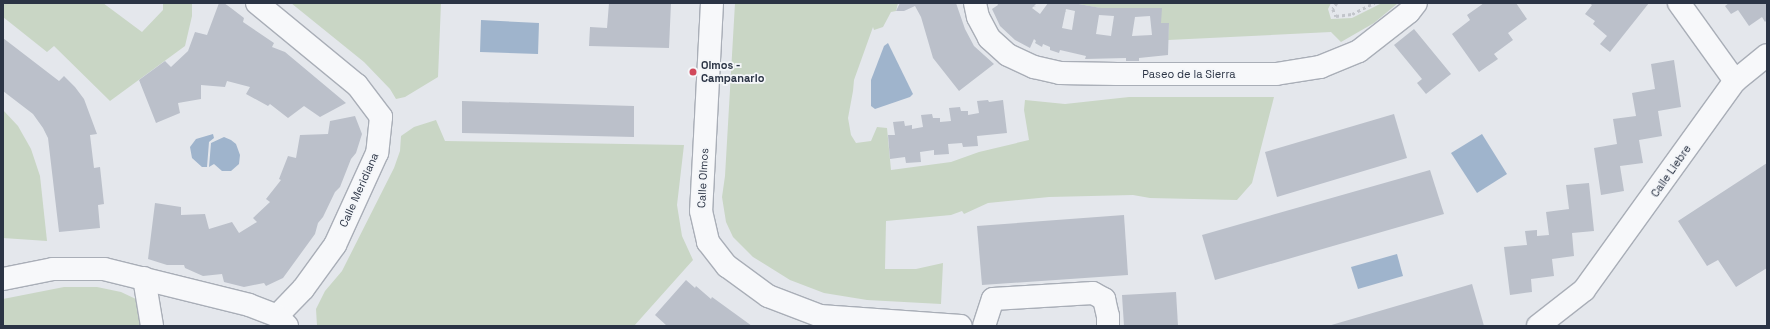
<!DOCTYPE html>
<style>
body{margin:0}
#map{position:relative;width:1770px;height:329px;overflow:hidden;background:#e4e7ec;font-family:"Space Grotesk",sans-serif}
div>[style]{position:absolute}
[style*='--x']{left:calc(var(--x)*1px);top:calc(var(--y)*1px);width:calc(var(--w)*1px);rotate:calc(var(--a)*1deg)}
.green>*{inset:0;background:#c9d6c5}
.water>*{inset:0;background:#9fb4cc}
.building>*{inset:0;background:#bbc0ca}
.path>*{height:2.5px;margin-top:-1.25px;transform-origin:0;background:repeating-linear-gradient(90deg,#c2c5cb 0 3px,transparent 0 6px)}
.roads{filter:drop-shadow(1px 0 #a9aeb7) drop-shadow(-1px 0 #a9aeb7) drop-shadow(0 1px #a9aeb7) drop-shadow(0 -1px #a9aeb7)}
.minor>*{height:22px;margin:-11px;padding:0 11px;transform-origin:11px;border-radius:11px;background:#f7f8fa}
.dots>*{width:11px;height:11px;translate:-50% -50%;box-sizing:border-box;border:2px solid #f4f6f9;border-radius:50%}
span{translate:-50% -50%;white-space:nowrap;text-align:center;line-height:1.15;-webkit-text-stroke:3.5px #f4f6f9;paint-order:stroke}
.poi-label{font-size:11px;color:#2b3445;font-weight:700}
.left{translate:0 -50%;text-align:left}
.street-label{font-size:11px;color:#2b3445}
.frame{position:absolute;inset:0;border:4px solid #2b3445;pointer-events:none}
</style>
<div id="map">
<div class="green">
<i style="clip-path:polygon(3px 3px,103px 3px,142px 32px,163px 10px,163px 3px,192px 3px,192px 16px,185px 46px,110px 101px,54px 46px,47px 52px,3px 17px)"></i>
<i style="clip-path:polygon(291px 3px,441px 3px,438px 77px,405px 97px,396px 99px,390px 89px,364px 62px)"></i>
<i style="clip-path:polygon(735px 3px,898px 3px,896px 11px,891px 12px,883px 27px,874px 30px,873px 27px,854px 80px,853px 91px,848px 118px,851px 135px,856px 143px,871px 141px,877px 127px,887px 128px,891px 170px,951px 162px,979px 152px,1029px 140px,1024px 110px,1025px 100px,1065px 104px,1129px 97px,1274px 97px,1252px 183px,1237px 200px,1150px 198px,1133px 195px,1049px 197px,988px 203px,964px 214px,962px 211px,951px 215px,886px 221px,885px 269px,916px 269px,943px 263px,941px 304px,867px 300px,824px 293px,790px 280px,753px 257px,733px 237px,726px 222px,722px 197px,725px 176px)"></i>
<i style="clip-path:polygon(1073px 3px,1331px 3px,1328px 9px,1331px 19px,1352px 18px,1382px 3px,1398px 3px,1374px 23px,1341px 42px,1331px 32px,1168px 40px,1169px 23px,1161px 23px,1161px 8px,1100px 8px)"></i>
<i style="clip-path:polygon(3px 110px,18px 126px,31px 149px,40px 176px,47px 241px,3px 238px)"></i>
<i style="clip-path:polygon(436px 120px,445px 141px,684px 145px,677px 205px,682px 236px,693px 260px,634px 326px,317px 326px,316px 309px,325px 291px,342px 271px,394px 168px,400px 151px,401px 136px,414px 127px)"></i>
<i style="clip-path:polygon(64px 287px,97px 287px,121px 292px,138px 300px,143px 326px,3px 326px,3px 299px)"></i>
</div>
<div class="water">
<i style="clip-path:polygon(481px 20px,539px 23px,538px 54px,480px 52px)"></i>
<i style="clip-path:polygon(888px 43px,913px 94px,910px 97px,875px 109px,871px 106px,871px 80px,884px 46px)"></i>
<i style="clip-path:polygon(213px 134px,214px 138px,209px 142px,207px 167px,202px 167px,192px 158px,190px 147px,196px 139px)"></i>
<i style="clip-path:polygon(1482px 134px,1507px 174px,1477px 193px,1451px 153px)"></i>
<i style="clip-path:polygon(224px 137px,231px 140px,236px 144px,240px 155px,239px 164px,231px 171px,222px 171px,214px 164px,209px 167px,211px 143px)"></i>
<i style="clip-path:polygon(1397px 254px,1403px 276px,1358px 289px,1351px 267px)"></i>
</div>
<div class="building">
<i style="clip-path:polygon(219px 3px,224px 3px,231px 8px,244px 18px,243px 22px,274px 43px,272px 47px,285px 52px,346px 103px,320px 117px,304px 106px,288px 118px,270px 104px,268px 106px,246px 94px,250px 87px,227px 81px,225px 87px,201px 85px,201px 99px,178px 103px,180px 113px,156px 123px,139px 80px,165px 61px,171px 67px,188px 51px,195px 32px,207px 35px)"></i>
<i style="clip-path:polygon(609px 3px,671px 3px,669px 48px,589px 46px,590px 27px,607px 28px)"></i>
<i style="clip-path:polygon(900px 3px,956px 3px,965px 29px,974px 46px,994px 64px,959px 91px,933px 58px,921px 17px,915px 6px,904px 11px,896px 11px)"></i>
<i style="clip-path:polygon(evenodd,997px 3px,1037px 3px,1032px 8px,1040px 14px,1048px 3px,1073px 3px,1101px 8px,1162px 8px,1161px 23px,1169px 23px,1168px 55px,1139px 58px,1139px 61px,1126px 61px,1126px 58px,1085px 59px,1086px 56px,1060px 50px,1059px 53px,1050px 50px,1050px 47px,1043px 44px,1042px 47px,1035px 43px,1036px 41px,1034px 39px,1030px 48px,1015px 40px,1000px 26px,992px 9px,998px 5px,997px 3px,1066px 9px,1075px 11px,1072px 30px,1062px 28px,1066px 9px,997px 3px,1099px 15px,1114px 16px,1111px 36px,1096px 34px,1099px 15px,997px 3px,1150px 16px,1152px 35px,1132px 36px,1135px 17px,1150px 16px)"></i>
<i style="clip-path:polygon(1484px 3px,1516px 3px,1527px 19px,1508px 33px,1513px 40px,1494px 54px,1498px 59px,1479px 72px,1452px 34px,1470px 20px,1467px 15px)"></i>
<i style="clip-path:polygon(1589px 3px,1649px 3px,1610px 52px,1600px 44px,1607px 36px,1593px 24px,1595px 21px,1585px 14px,1592px 5px)"></i>
<i style="clip-path:polygon(1729px 3px,1767px 3px,1767px 20px,1765px 22px,1762px 17px,1749px 26px,1738px 10px,1731px 14px,1725px 6px)"></i>
<i style="clip-path:polygon(1414px 29px,1451px 74px,1426px 94px,1417px 83px,1422px 79px,1394px 45px)"></i>
<i style="clip-path:polygon(3px 38px,59px 81px,64px 76px,75px 87px,84px 99px,97px 134px,90px 135px,94px 168px,100px 167px,104px 204px,98px 205px,100px 228px,59px 232px,48px 138px,43px 128px,33px 114px,3px 91px)"></i>
<i style="clip-path:polygon(1674px 60px,1681px 107px,1658px 111px,1662px 136px,1639px 140px,1643px 163px,1620px 166px,1624px 191px,1601px 195px,1594px 148px,1617px 144px,1613px 119px,1636px 116px,1632px 93px,1655px 89px,1651px 64px)"></i>
<i style="clip-path:polygon(988px 100px,989px 102px,1003px 100px,1007px 133px,977px 136px,978px 146px,963px 147px,962px 143px,948px 144px,949px 154px,934px 155px,934px 150px,920px 152px,921px 162px,906px 163px,905px 157px,890px 159px,888px 135px,895px 135px,893px 122px,904px 121px,905px 126px,912px 125px,912px 129px,923px 127px,921px 115px,932px 114px,933px 118px,940px 118px,940px 122px,951px 121px,949px 108px,960px 107px,961px 111px,968px 111px,968px 115px,979px 113px,977px 101px)"></i>
<i style="clip-path:polygon(462px 101px,634px 106px,634px 137px,462px 133px)"></i>
<i style="clip-path:polygon(1394px 114px,1407px 158px,1277px 197px,1265px 152px)"></i>
<i style="clip-path:polygon(355px 116px,362px 134px,356px 153px,351px 159px,340px 187px,335px 192px,323px 217px,318px 223px,315px 234px,283px 278px,266px 286px,264px 283px,244px 287px,224px 282px,222px 274px,203px 276px,185px 268px,184px 265px,167px 265px,148px 259px,155px 203px,181px 207px,181px 215px,205px 214px,209px 229px,232px 222px,239px 233px,257px 222px,253px 218px,270px 202px,266px 199px,281px 180px,279px 179px,288px 156px,296px 158px,300px 135px,328px 134px,330px 121px)"></i>
<i style="clip-path:polygon(1767px 163px,1767px 268px,1736px 287px,1718px 260px,1707px 266px,1678px 221px)"></i>
<i style="clip-path:polygon(1430px 170px,1444px 214px,1215px 280px,1202px 235px)"></i>
<i style="clip-path:polygon(1589px 183px,1594px 231px,1572px 233px,1574px 256px,1552px 259px,1554px 276px,1531px 279px,1532px 292px,1510px 295px,1504px 247px,1527px 245px,1525px 231px,1537px 230px,1537px 236px,1549px 235px,1546px 212px,1569px 209px,1566px 185px)"></i>
<i style="clip-path:polygon(1124px 215px,1128px 275px,982px 285px,977px 226px)"></i>
<i style="clip-path:polygon(686px 280px,695px 288px,696px 286px,711px 299px,712px 297px,752px 326px,667px 326px,655px 315px)"></i>
<i style="clip-path:polygon(1472px 284px,1484px 326px,1328px 326px)"></i>
<i style="clip-path:polygon(1176px 292px,1178px 326px,1124px 326px,1122px 295px)"></i>
</div>
<div class="path">
<i style="--x:1337;--y:3;--w:7;--a:124"></i>
<i style="--x:1333;--y:9;--w:8;--a:67"></i>
<i style="--x:1336;--y:16;--w:16;--a:-7"></i>
<i style="--x:1352;--y:14;--w:25;--a:-27"></i>
</div>
<div class="roads">
<div class="minor">
<i style="--x:257;--y:3;--w:129;--a:39.4"></i>
<i style="--x:357;--y:85;--w:40;--a:53"></i>
<i style="--x:381;--y:117;--w:36;--a:96"></i>
<i style="--x:377;--y:153;--w:101;--a:114.5"></i>
<i style="--x:335;--y:245;--w:54;--a:126"></i>
<i style="--x:303;--y:289;--w:37;--a:134"></i>
<i style="--x:712;--y:3;--w:208;--a:93"></i>
<i style="--x:701;--y:211;--w:32;--a:77"></i>
<i style="--x:708;--y:242;--w:31;--a:52"></i>
<i style="--x:727;--y:266;--w:51;--a:36.2"></i>
<i style="--x:768;--y:296;--w:56;--a:21"></i>
<i style="--x:820;--y:316;--w:141;--a:4.1"></i>
<i style="--x:975;--y:3;--w:14;--a:78"></i>
<i style="--x:978;--y:17;--w:24;--a:62"></i>
<i style="--x:989;--y:38;--w:25;--a:42"></i>
<i style="--x:1008;--y:55;--w:29;--a:25"></i>
<i style="--x:1034;--y:67;--w:27;--a:13"></i>
<i style="--x:1060;--y:73;--w:57;--a:1"></i>
<i style="--x:1117;--y:74;--w:159;--a:0"></i>
<i style="--x:1276;--y:74;--w:45;--a:-9"></i>
<i style="--x:1320;--y:67;--w:42;--a:-22.3"></i>
<i style="--x:1359;--y:51;--w:63;--a:-38"></i>
<i style="--x:1409;--y:12;--w:11;--a:-52"></i>
<i style="--x:1679;--y:3;--w:96;--a:54.3"></i>
<i style="--x:144;--y:278;--w:49;--a:80.5"></i>
<i style="--x:3;--y:279;--w:51;--a:-11.3"></i>
<i style="--x:53;--y:269;--w:51;--a:0"></i>
<i style="--x:104;--y:269;--w:149;--a:13.9"></i>
<i style="--x:249;--y:305;--w:30;--a:21"></i>
<i style="--x:277;--y:316;--w:14;--a:45"></i>
<i style="--x:984;--y:326;--w:28;--a:-72"></i>
<i style="--x:993;--y:299;--w:100;--a:-3.4"></i>
<i style="--x:1093;--y:293;--w:13;--a:29"></i>
<i style="--x:1104;--y:299;--w:17;--a:77"></i>
<i style="--x:1108;--y:316;--w:10;--a:90"></i>
<i style="--x:1538;--y:326;--w:58;--a:-38"></i>
<i style="--x:1584;--y:290;--w:258;--a:-54.2"></i>
<i style="--x:1735;--y:81;--w:41;--a:-39.1"></i>
</div>
</div>
<div class="dots">
<i style="left:693px;top:72px;background:#d1495b"></i>
</div>
<div class="poi-label">
<span class="left" style="left:701px;top:72px">Olmos -<br>Campanario</span>
</div>
<div class="street-label">
<span style="left:1189px;top:74px">Paseo de la Sierra</span>
<span style="left:1671px;top:171px;rotate:-55deg">Calle Liebre</span>
<span style="left:703px;top:178px;rotate:-87deg">Calle Olmos</span>
<span style="left:359px;top:190px;rotate:-66deg">Calle Meridiana</span>
</div>
<div class="frame"></div>
</div>
